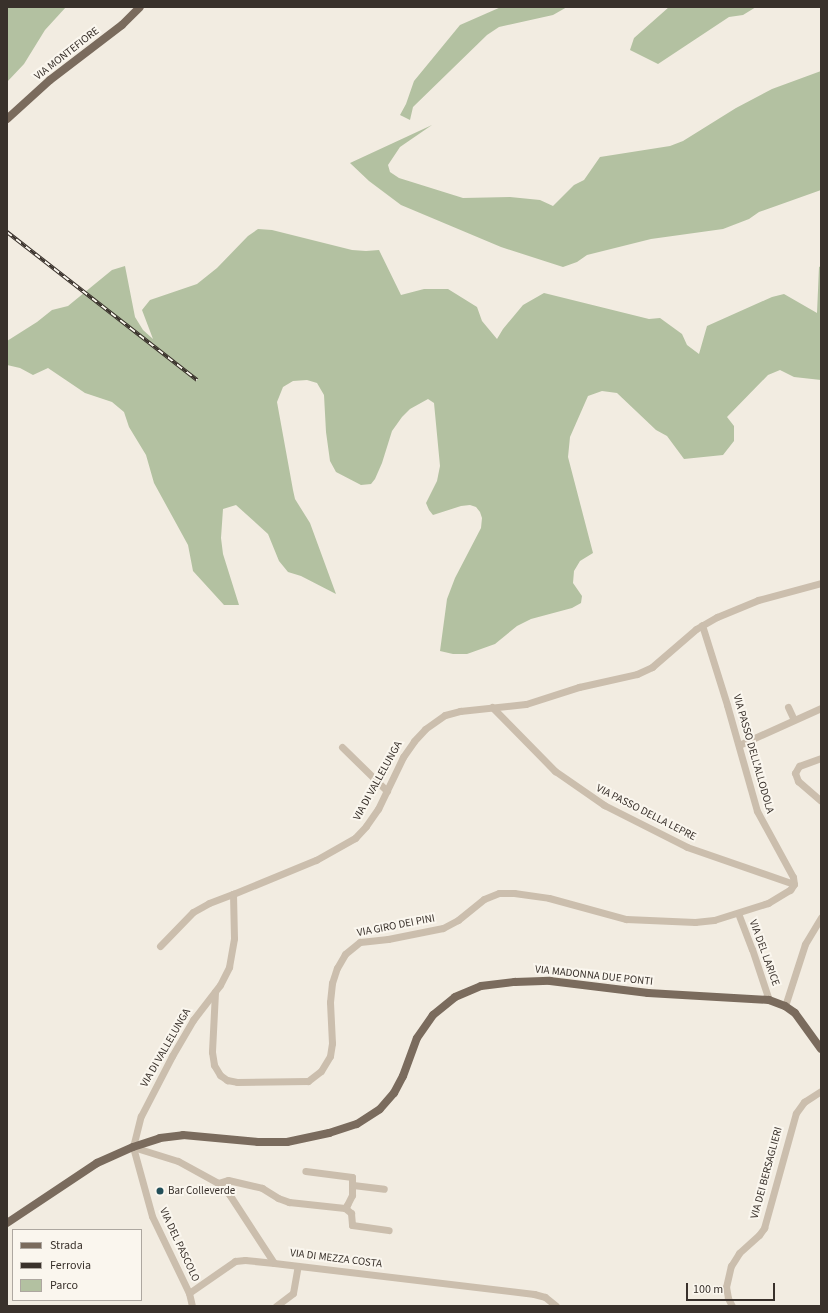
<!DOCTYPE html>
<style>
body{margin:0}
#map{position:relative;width:828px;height:1313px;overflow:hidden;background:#f2ece1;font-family:"Source Sans 3",sans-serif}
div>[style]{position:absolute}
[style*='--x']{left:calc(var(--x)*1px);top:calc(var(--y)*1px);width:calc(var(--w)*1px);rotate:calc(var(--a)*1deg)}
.green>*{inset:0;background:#b3c1a1}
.minor>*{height:7px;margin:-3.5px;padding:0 3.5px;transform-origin:3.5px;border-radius:3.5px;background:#cbbead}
.major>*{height:8px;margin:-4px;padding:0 4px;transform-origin:4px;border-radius:4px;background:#7a6b5d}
.rail>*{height:3.5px;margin-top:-1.75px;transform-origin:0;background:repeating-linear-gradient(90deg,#faf6ee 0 6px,#39312b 0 12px);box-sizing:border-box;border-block:1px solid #39312b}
.dots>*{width:11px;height:11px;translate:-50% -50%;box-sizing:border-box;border:2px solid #faf6ee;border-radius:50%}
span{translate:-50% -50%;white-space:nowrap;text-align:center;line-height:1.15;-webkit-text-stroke:4px #faf6ee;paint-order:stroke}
.street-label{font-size:11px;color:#39312b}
.poi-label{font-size:11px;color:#39312b}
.left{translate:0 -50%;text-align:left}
.frame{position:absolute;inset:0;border:8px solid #39312b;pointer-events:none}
.legend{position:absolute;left:12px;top:1229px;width:130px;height:72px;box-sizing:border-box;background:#faf6ee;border:1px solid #ada7a0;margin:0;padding:5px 7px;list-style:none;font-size:12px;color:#39312b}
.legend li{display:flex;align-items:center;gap:8px;height:20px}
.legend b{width:20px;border:1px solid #ada7a0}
.scale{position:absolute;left:686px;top:1283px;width:89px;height:18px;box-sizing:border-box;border:2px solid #39312b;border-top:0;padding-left:5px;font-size:12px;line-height:14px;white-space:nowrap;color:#39312b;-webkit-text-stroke:3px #faf6ee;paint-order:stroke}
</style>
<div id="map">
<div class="green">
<i style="clip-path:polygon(7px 7px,66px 7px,45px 30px,24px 64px,7px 82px)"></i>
<i style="clip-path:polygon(501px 7px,567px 7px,553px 15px,499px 27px,487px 35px,413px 107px,410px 120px,400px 115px,406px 104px,414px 81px,460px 25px)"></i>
<i style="clip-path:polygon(669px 7px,756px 7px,743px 15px,729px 17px,658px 64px,630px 50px,634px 38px)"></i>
<i style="clip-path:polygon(821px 71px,821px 190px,759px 212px,749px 219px,723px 229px,651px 239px,587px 255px,577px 262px,563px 267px,501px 247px,401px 205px,369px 181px,350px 163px,432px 125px,400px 147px,388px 165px,390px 172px,399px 178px,463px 198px,510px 197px,540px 200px,553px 206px,574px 185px,584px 180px,600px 157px,670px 146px,683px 141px,736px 108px,772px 89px)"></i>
<i style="clip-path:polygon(258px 229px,272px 230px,352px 250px,366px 251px,379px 250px,401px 295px,424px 289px,448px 289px,477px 307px,482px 321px,497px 339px,503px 329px,523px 305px,544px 293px,649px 319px,660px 318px,682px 334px,687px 345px,699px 354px,707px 326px,772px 297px,784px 294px,817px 313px,819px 267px,821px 266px,821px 380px,794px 377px,780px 370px,768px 375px,727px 417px,734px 426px,734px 441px,723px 455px,684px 459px,667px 436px,656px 430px,617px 393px,602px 391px,588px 396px,570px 437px,568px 457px,593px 553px,580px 561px,574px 571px,573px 583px,582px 596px,581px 603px,572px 608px,531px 619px,517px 626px,495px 644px,467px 654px,453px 654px,440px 651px,447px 599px,455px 578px,481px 528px,482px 518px,480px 512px,476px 507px,470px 505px,461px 506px,433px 515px,429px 510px,426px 503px,437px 481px,440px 466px,434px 403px,428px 399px,410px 409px,402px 417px,392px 431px,382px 463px,375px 479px,371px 484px,361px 485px,336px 472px,330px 461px,326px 432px,324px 395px,317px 383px,307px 380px,293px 381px,283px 387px,277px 402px,293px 490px,295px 499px,310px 523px,336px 594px,301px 576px,288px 572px,279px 561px,268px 534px,236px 505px,223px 509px,221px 538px,223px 554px,239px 605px,224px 605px,193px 571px,188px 545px,154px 483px,146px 455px,129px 427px,124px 412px,112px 402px,85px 393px,48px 368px,33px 375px,20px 368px,7px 365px,7px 341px,37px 322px,52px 310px,68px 306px,112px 270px,125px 266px,135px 317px,143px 330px,153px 339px,142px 310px,150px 300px,197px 284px,217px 268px,248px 236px)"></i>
</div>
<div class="minor">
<i style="--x:702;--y:625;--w:84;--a:72.6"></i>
<i style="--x:727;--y:705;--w:110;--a:74.2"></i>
<i style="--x:757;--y:811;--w:75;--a:61.4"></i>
<i style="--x:793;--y:877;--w:7;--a:82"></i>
<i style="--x:492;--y:707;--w:90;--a:45.5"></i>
<i style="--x:555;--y:771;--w:60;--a:34.8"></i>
<i style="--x:604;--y:805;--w:93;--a:26.8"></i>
<i style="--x:687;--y:847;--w:113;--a:19.1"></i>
<i style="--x:788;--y:707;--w:14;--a:65"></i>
<i style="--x:739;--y:745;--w:90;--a:-24.3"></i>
<i style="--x:342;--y:747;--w:63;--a:44.4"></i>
<i style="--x:821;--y:758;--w:23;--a:160"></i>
<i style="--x:799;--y:766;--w:8;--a:120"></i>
<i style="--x:795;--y:773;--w:9;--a:69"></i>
<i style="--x:798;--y:781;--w:30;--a:41"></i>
<i style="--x:738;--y:913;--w:39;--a:69"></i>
<i style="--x:752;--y:949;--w:54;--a:71.6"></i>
<i style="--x:160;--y:946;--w:47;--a:-45.9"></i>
<i style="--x:193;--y:912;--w:18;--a:-29"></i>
<i style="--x:209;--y:903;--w:26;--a:-21"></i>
<i style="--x:215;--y:992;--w:60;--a:92.9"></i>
<i style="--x:212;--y:1052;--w:13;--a:81"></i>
<i style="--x:214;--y:1065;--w:12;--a:59"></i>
<i style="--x:220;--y:1075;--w:9;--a:36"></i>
<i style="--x:227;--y:1080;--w:10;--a:11"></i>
<i style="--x:237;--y:1082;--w:71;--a:-0.8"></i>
<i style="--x:308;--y:1081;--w:16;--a:-38"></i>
<i style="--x:321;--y:1071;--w:17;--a:-59"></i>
<i style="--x:330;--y:1056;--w:13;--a:-81"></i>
<i style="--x:332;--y:1043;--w:41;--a:-92.8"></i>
<i style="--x:330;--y:1002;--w:19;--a:-84"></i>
<i style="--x:332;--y:983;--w:16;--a:-72"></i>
<i style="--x:337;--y:968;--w:16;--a:-60"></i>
<i style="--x:345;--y:954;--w:19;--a:-39"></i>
<i style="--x:360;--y:942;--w:28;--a:-6"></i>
<i style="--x:388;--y:939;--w:56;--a:-11.3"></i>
<i style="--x:443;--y:928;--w:17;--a:-28"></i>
<i style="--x:458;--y:920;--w:33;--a:-39"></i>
<i style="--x:484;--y:899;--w:16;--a:-22"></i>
<i style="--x:499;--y:893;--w:15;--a:0"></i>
<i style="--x:514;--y:893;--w:35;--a:8"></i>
<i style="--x:549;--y:898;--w:80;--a:15.3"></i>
<i style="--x:626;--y:919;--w:69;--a:2.5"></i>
<i style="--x:695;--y:922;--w:19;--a:-6"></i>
<i style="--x:714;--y:920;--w:57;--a:-17.5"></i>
<i style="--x:768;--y:903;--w:26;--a:-31"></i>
<i style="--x:790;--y:890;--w:7;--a:-56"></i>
<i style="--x:785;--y:1006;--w:65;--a:-72.1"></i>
<i style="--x:805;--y:944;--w:31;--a:-59"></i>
<i style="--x:133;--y:1147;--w:47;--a:17.3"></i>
<i style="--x:178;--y:1161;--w:46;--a:28.8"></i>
<i style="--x:218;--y:1183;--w:16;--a:45"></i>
<i style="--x:229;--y:1194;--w:82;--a:56.9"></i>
<i style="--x:274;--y:1263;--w:262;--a:6.8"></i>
<i style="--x:534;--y:1294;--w:11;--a:15"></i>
<i style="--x:545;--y:1297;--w:14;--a:39"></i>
<i style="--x:218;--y:1183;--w:10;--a:-17"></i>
<i style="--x:228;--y:1180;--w:35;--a:13"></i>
<i style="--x:262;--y:1188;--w:19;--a:32"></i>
<i style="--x:278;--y:1198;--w:12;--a:20"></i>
<i style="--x:289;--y:1202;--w:56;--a:6.1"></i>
<i style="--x:345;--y:1208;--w:4;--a:-56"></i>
<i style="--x:347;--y:1205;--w:11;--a:-63"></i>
<i style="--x:352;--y:1195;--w:18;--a:-90"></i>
<i style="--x:352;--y:1177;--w:47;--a:-172.7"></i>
<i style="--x:353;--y:1185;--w:31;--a:7"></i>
<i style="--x:345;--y:1208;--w:8;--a:40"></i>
<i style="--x:351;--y:1213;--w:12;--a:85"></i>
<i style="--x:352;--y:1225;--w:37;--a:8"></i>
<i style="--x:189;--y:1293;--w:56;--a:-34.8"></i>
<i style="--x:235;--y:1261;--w:10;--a:-6"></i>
<i style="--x:245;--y:1260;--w:29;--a:6"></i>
<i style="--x:192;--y:1306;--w:13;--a:-103"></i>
<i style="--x:189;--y:1293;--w:85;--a:-115.7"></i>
<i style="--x:152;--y:1216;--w:72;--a:-105.4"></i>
<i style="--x:133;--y:1147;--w:32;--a:-76"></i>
<i style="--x:141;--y:1116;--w:68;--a:-62.7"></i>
<i style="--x:172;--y:1056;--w:42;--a:-59.7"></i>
<i style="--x:193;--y:1020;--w:44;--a:-52.4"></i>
<i style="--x:220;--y:985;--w:20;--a:-63"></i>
<i style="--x:229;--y:967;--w:29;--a:-80"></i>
<i style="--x:234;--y:938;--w:44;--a:-91.3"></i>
<i style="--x:233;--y:894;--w:90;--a:-22.3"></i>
<i style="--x:316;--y:860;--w:45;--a:-29.4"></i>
<i style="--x:355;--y:838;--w:16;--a:-47"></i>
<i style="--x:366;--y:826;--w:21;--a:-55"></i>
<i style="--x:378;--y:809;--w:58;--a:-64.3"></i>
<i style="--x:403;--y:757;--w:19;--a:-55"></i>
<i style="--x:414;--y:741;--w:16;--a:-47"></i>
<i style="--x:425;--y:729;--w:24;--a:-35"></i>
<i style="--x:445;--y:715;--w:16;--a:-15"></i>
<i style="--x:460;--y:711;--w:66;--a:-6.1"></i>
<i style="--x:526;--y:704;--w:56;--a:-17.8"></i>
<i style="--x:579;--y:687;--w:59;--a:-12.6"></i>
<i style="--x:637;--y:674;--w:17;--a:-25"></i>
<i style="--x:652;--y:667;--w:58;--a:-40.8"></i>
<i style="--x:696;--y:629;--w:24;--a:-30"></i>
<i style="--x:717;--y:617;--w:44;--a:-22.5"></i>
<i style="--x:758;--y:600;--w:65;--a:-15.1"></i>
<i style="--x:276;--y:1306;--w:21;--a:-37"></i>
<i style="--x:293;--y:1293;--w:27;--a:-80"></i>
<i style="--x:732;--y:1306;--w:9;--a:-117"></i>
<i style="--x:728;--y:1298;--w:11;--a:-100"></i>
<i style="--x:726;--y:1287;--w:22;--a:-77"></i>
<i style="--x:731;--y:1266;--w:15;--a:-58"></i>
<i style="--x:739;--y:1253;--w:27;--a:-42"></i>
<i style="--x:759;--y:1235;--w:9;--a:-54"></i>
<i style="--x:764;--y:1228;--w:119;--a:-74.5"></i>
<i style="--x:796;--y:1113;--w:14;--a:-54"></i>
<i style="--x:804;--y:1102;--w:20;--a:-33"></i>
</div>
<div class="major">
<i style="--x:7;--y:119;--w:58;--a:-42.2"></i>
<i style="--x:50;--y:80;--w:91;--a:-37.4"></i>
<i style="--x:122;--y:25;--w:25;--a:-45"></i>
<i style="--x:7;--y:1223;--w:108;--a:-33.7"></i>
<i style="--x:97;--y:1163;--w:39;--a:-24"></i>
<i style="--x:133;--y:1147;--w:28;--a:-18"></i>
<i style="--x:160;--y:1138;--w:23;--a:-7"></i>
<i style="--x:183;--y:1135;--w:75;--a:5.3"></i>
<i style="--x:258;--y:1142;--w:29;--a:0"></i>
<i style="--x:287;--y:1142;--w:43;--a:-12.1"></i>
<i style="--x:329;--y:1133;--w:29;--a:-18"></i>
<i style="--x:357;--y:1124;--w:27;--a:-33"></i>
<i style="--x:380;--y:1109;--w:21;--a:-49"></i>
<i style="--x:394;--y:1093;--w:19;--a:-62"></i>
<i style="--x:403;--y:1076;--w:40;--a:-69.8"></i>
<i style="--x:417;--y:1038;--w:28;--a:-55"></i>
<i style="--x:433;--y:1015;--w:28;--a:-39"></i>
<i style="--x:455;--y:997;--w:28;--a:-23"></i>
<i style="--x:481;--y:986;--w:34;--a:-7"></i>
<i style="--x:515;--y:982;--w:35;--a:-2"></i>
<i style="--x:550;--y:981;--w:99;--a:7"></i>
<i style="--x:648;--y:993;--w:121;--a:3.3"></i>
<i style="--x:769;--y:1000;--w:17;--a:21"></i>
<i style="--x:785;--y:1006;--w:12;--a:35"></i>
<i style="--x:795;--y:1013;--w:44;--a:54.2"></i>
</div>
<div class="rail">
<i style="--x:7;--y:232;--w:241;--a:37.9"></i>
</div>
<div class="dots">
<i style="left:160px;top:1191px;background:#224f59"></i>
</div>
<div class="street-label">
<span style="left:67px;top:54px;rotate:-38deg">VIA MONTEFIORE</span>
<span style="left:753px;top:754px;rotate:74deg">VIA PASSO DELL'ALLODOLA</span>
<span style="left:378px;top:781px;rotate:-61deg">VIA DI VALLELUNGA</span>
<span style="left:646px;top:813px;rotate:27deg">VIA PASSO DELLA LEPRE</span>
<span style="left:396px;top:926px;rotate:-11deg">VIA GIRO DEI PINI</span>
<span style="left:764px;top:953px;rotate:70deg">VIA DEL LARICE</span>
<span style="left:594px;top:976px;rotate:6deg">VIA MADONNA DUE PONTI</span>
<span style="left:166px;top:1048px;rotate:-60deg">VIA DI VALLELUNGA</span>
<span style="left:767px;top:1173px;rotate:-75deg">VIA DEI BERSAGLIERI</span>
<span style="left:179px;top:1245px;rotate:65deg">VIA DEL PASCOLO</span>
<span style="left:336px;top:1259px;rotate:7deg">VIA DI MEZZA COSTA</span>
</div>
<div class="poi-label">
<span class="left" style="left:168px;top:1191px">Bar Colleverde</span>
</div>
<div class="frame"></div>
<ul class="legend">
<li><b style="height:5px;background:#7a6b5d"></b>Strada</li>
<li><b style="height:5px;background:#39312b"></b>Ferrovia</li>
<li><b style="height:11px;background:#b3c1a1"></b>Parco</li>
</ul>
<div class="scale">100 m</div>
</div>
